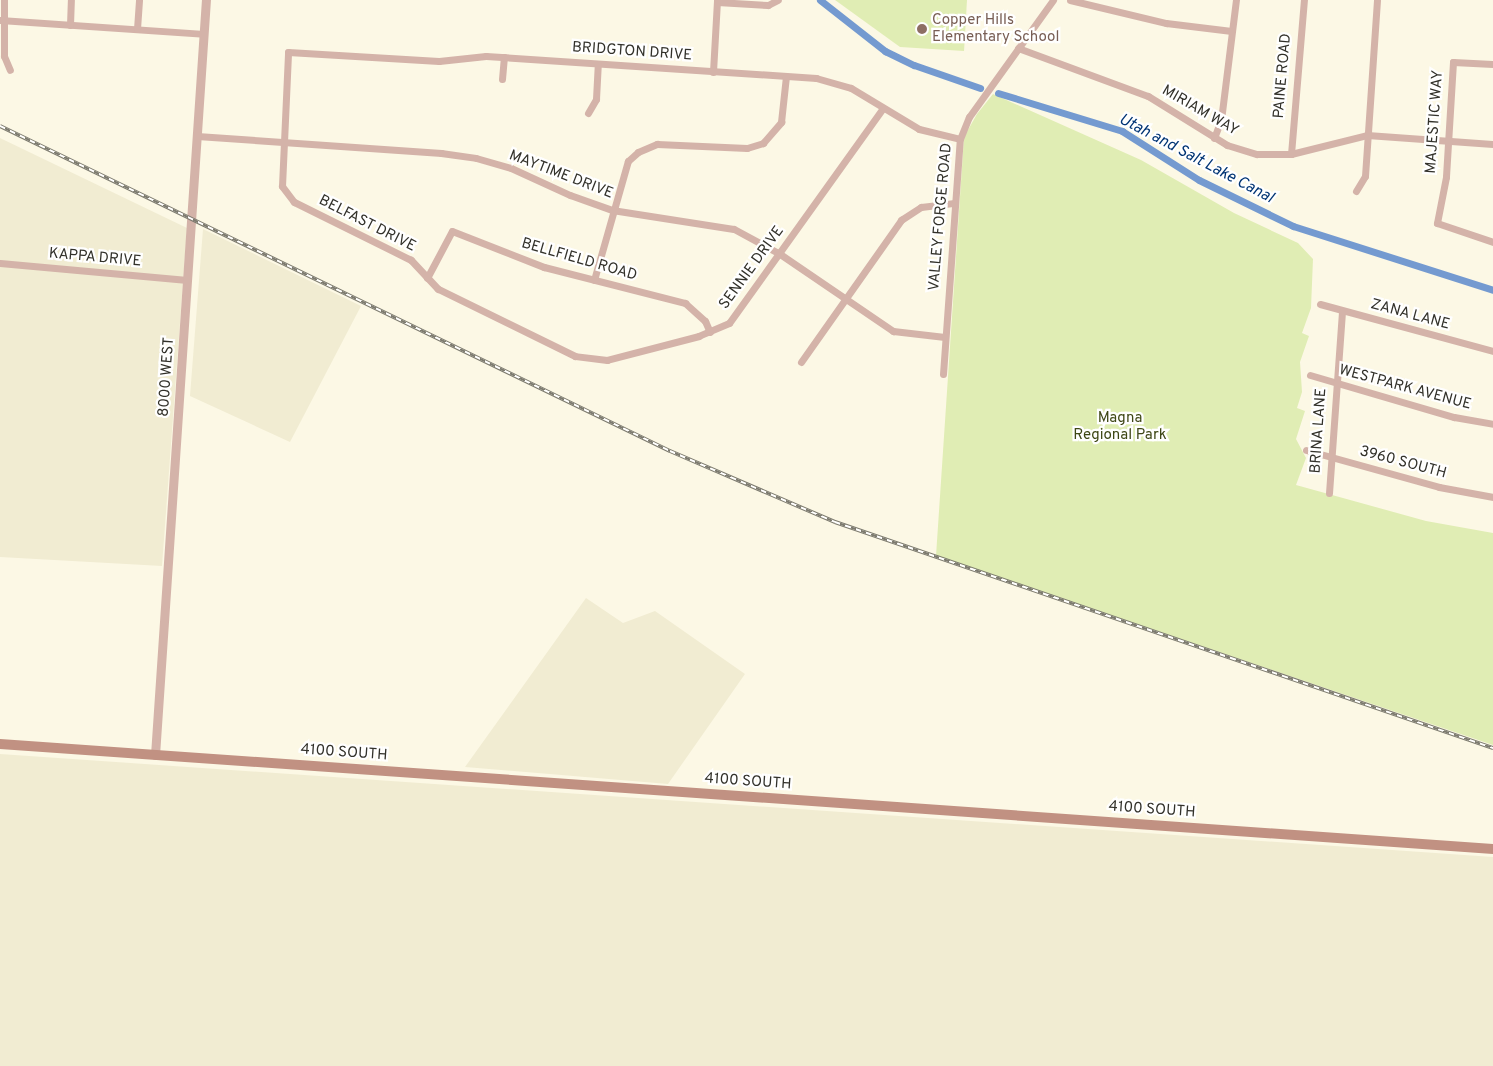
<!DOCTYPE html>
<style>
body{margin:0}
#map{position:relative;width:1493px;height:1066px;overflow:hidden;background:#fcf8e5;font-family:Overpass,sans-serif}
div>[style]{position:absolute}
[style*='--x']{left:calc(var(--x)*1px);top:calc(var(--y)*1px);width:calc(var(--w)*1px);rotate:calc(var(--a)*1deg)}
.built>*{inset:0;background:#f1ecd2}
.green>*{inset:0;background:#e0edb4}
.canal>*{height:7px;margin:-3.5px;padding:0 3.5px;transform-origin:3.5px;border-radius:3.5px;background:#749ad0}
.minor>*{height:7px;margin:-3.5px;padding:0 3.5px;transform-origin:3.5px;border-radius:3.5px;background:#d4b3a9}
.tertiary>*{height:9px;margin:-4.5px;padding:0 4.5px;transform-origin:4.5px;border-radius:4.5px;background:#d4b3a9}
.secondary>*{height:10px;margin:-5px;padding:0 5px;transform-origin:5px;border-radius:5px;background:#c19182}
.rail>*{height:4px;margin-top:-2px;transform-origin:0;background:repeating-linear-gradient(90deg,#fff 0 5.5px,#7c7a6f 0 11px);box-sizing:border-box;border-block:1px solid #7c7a6f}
.dots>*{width:14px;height:14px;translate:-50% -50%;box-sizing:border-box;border:2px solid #fff;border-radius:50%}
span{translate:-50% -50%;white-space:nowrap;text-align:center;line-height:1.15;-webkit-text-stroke:4.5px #fff;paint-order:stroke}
.education-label{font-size:15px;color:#785e54}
.left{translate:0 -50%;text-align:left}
.street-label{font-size:15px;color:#32312a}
.park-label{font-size:15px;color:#3e4715}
.water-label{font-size:16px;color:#013474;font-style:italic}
</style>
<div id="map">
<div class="built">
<i style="clip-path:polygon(0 138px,187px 228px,162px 566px,0 557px)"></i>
<i style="clip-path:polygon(203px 229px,361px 306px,290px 442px,190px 396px)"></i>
<i style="clip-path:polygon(586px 598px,623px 623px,655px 611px,745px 674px,668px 784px,465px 767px)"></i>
<i style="clip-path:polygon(0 754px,1493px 857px,1493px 1066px,0 1066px)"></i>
</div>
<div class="green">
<i style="clip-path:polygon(835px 0,967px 0,964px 51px,900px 47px)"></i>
<i style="clip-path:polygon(993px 94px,1141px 160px,1234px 213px,1298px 243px,1313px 259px,1311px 308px,1302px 333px,1309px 336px,1300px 362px,1302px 392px,1297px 408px,1305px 411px,1296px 439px,1306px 458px,1296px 485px,1426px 521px,1493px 533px,1493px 745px,936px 556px,964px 137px,977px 114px)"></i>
</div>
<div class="canal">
<i style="--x:820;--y:0;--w:83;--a:38.1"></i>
<i style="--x:885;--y:51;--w:32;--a:26"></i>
<i style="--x:914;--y:65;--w:70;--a:19.2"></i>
<i style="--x:998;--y:93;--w:130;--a:17"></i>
<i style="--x:1122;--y:131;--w:91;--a:32.5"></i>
<i style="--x:1199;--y:180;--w:105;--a:26.1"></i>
<i style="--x:1293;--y:226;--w:210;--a:17.7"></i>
</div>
<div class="minor">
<i style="--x:4;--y:0;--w:56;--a:90"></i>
<i style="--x:4;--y:56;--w:15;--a:67"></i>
<i style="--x:1070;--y:0;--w:99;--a:13.5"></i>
<i style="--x:1166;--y:23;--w:66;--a:6.9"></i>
<i style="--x:717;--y:2;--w:51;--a:3.4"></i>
<i style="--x:768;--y:5;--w:11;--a:-27"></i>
<i style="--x:0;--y:20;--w:204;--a:3.9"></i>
<i style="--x:70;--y:25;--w:25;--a:-88"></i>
<i style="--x:137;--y:29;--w:29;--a:-86"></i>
<i style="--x:1018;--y:48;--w:139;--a:20.3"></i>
<i style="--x:1148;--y:96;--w:93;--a:31.8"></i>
<i style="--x:1227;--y:145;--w:31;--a:17"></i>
<i style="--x:1257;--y:154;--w:34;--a:0"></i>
<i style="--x:1291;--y:154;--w:78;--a:-14"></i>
<i style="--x:1367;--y:135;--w:126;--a:4.1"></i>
<i style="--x:1493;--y:64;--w:40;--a:-177.1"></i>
<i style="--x:1453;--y:62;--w:115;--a:93.5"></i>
<i style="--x:1446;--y:177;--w:47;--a:101.1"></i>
<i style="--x:1437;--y:223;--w:59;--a:18.7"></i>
<i style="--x:713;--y:72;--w:72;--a:-86.8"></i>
<i style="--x:502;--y:79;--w:22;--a:-85"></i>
<i style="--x:883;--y:108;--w:264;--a:125.6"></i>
<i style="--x:729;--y:323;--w:33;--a:157"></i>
<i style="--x:699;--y:336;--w:95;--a:165.4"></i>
<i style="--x:607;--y:360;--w:32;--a:-173"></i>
<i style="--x:575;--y:356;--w:153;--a:-153.9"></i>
<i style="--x:438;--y:289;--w:40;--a:-133"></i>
<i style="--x:411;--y:260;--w:131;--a:-153.6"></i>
<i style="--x:294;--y:202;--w:20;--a:-127"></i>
<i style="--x:282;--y:186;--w:134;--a:-87.4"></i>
<i style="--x:288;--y:52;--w:151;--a:3.4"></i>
<i style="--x:439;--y:61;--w:47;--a:-6.1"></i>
<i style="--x:486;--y:56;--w:331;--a:3.8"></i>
<i style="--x:816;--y:78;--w:36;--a:16"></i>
<i style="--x:851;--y:88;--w:79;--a:31.1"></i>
<i style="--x:919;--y:129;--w:42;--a:13.7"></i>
<i style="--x:588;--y:113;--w:16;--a:-60"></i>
<i style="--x:596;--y:99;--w:35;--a:-87"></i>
<i style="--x:197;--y:136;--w:245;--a:4"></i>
<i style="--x:441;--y:153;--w:35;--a:8"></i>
<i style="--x:476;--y:158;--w:36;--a:16"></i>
<i style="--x:511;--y:168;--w:65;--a:24.6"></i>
<i style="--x:570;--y:195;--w:45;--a:19.7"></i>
<i style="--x:612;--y:210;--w:123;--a:8.9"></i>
<i style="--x:734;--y:229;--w:52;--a:28.5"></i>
<i style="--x:780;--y:254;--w:137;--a:34.3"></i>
<i style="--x:893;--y:331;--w:52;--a:6.6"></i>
<i style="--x:1214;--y:138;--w:19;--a:-69"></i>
<i style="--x:1221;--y:120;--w:121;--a:-82.9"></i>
<i style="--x:1291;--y:154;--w:155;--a:-85.2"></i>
<i style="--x:1356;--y:191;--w:17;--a:-59"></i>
<i style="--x:1365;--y:176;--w:176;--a:-86.1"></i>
<i style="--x:0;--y:263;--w:188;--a:5.2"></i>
<i style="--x:427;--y:278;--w:53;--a:-62"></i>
<i style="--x:452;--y:231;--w:99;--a:21.4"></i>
<i style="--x:544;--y:267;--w:146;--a:14.3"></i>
<i style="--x:685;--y:303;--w:27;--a:42"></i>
<i style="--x:705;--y:321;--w:12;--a:66"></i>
<i style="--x:594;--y:280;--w:124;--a:-74.1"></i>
<i style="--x:628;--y:161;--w:13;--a:-42"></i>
<i style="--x:638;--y:152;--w:21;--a:-23"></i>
<i style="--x:657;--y:144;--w:90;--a:2.5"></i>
<i style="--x:747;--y:148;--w:17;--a:-17"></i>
<i style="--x:763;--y:143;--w:28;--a:-49"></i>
<i style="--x:781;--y:122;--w:46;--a:-83.8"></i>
<i style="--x:1320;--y:304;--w:179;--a:15.2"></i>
<i style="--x:801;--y:362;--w:174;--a:-54.8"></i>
<i style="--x:901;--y:220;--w:24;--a:-33"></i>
<i style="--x:921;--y:207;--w:34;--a:-7"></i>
<i style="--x:943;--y:374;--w:236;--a:-85.9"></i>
<i style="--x:960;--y:139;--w:24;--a:-68"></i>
<i style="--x:969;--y:117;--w:144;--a:-54.3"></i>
<i style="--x:1310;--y:375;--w:150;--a:16.3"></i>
<i style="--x:1454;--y:417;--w:40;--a:10"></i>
<i style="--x:1306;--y:450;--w:138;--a:15.5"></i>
<i style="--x:1439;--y:487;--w:55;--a:10.5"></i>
<i style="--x:1329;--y:493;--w:182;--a:-85.9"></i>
</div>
<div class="tertiary">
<i style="--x:155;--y:755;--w:757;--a:-86.14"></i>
</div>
<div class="secondary">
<i style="--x:0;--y:744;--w:1497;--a:4.02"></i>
</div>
<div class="rail">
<i style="--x:0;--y:126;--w:745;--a:25.88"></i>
<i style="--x:670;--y:451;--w:180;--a:23.3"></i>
<i style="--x:835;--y:522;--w:696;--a:18.96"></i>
</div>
<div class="dots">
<i style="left:922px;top:29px;background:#8d6e63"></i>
</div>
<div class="education-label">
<span class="left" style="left:932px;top:29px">Copper Hills<br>Elementary School</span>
</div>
<div class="street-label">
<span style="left:632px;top:52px;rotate:4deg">BRIDGTON DRIVE</span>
<span style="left:1283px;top:76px;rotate:-85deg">PAINE ROAD</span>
<span style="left:1200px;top:111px;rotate:30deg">MIRIAM WAY</span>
<span style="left:1435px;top:122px;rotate:-86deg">MAJESTIC WAY</span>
<span style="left:561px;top:175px;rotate:21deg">MAYTIME DRIVE</span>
<span style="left:941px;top:217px;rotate:-85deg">VALLEY FORGE ROAD</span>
<span style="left:367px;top:224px;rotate:27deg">BELFAST DRIVE</span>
<span style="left:95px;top:258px;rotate:5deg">KAPPA DRIVE</span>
<span style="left:579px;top:260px;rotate:16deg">BELLFIELD ROAD</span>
<span style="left:752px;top:268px;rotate:-54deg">SENNIE DRIVE</span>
<span style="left:1410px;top:315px;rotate:15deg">ZANA LANE</span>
<span style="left:167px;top:377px;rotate:-86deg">8000 WEST</span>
<span style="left:1405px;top:388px;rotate:15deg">WESTPARK AVENUE</span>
<span style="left:1319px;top:431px;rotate:-86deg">BRINA LANE</span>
<span style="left:1403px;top:463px;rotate:15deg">3960 SOUTH</span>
<span style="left:344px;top:753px;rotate:4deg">4100 SOUTH</span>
<span style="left:748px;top:782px;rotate:4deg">4100 SOUTH</span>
<span style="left:1152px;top:810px;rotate:4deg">4100 SOUTH</span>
</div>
<div class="park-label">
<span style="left:1120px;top:427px">Magna<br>Regional Park</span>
</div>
<div class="water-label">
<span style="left:1196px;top:159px;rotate:28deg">Utah and Salt Lake Canal</span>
</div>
</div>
